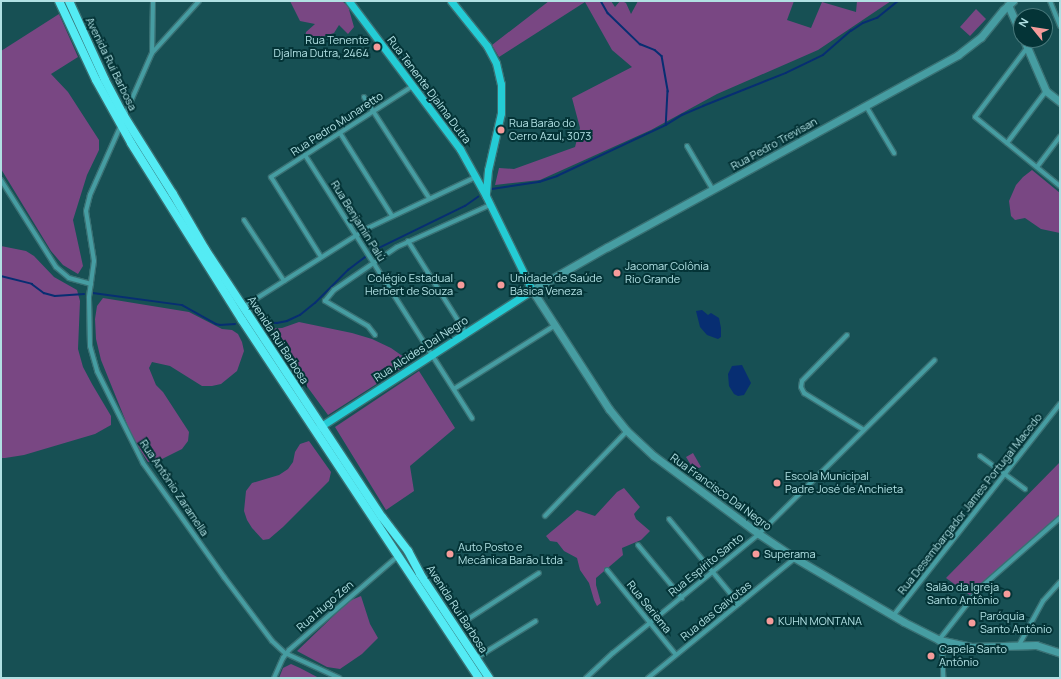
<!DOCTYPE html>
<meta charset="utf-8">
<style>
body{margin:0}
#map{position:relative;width:1061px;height:679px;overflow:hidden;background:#175054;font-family:Manrope,sans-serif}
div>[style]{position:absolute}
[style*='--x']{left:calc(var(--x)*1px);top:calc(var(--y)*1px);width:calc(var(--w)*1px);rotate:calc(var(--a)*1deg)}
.green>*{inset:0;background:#794783}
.water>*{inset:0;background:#072e72}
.stream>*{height:1.5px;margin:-0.75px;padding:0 0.75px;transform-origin:0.75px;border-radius:0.75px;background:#072e72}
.roads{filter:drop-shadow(1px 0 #397073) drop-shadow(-1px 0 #397073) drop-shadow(0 1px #397073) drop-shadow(0 -1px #397073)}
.minor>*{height:4px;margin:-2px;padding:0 2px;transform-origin:2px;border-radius:2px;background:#469da2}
.tertiary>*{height:7px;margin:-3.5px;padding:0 3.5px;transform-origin:3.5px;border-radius:3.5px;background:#469da2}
.secondary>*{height:7px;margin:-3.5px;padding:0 3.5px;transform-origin:3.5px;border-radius:3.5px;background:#24ccd5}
.primary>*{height:8px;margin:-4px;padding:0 4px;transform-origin:4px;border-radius:4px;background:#54ebf4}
.dots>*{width:11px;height:11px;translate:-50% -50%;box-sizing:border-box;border:2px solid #043437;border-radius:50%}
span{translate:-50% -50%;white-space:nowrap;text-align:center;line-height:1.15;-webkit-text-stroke:4px #043437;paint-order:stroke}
.poi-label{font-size:11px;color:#b1e0e3}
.right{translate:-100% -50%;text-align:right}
.left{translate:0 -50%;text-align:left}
.street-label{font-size:11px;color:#b1e0e3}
.frame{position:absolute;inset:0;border:2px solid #b1e0e3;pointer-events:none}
.north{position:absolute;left:1013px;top:8px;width:40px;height:40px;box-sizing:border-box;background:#043437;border:1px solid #49797c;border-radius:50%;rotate:300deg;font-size:11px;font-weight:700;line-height:16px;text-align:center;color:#b1e0e3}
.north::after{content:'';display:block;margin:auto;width:14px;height:18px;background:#f59b9a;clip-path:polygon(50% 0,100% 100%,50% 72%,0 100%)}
</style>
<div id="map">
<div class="green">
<i style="clip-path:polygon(290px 1px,342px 1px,348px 6px,354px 27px,348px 34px,339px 25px,334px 33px,314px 39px,305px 38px,306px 32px,315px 24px,300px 21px)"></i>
<i style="clip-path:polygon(549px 1px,611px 1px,615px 7px,620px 1px,622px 1px,626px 3px,631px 14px,638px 1px,794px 1px,787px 20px,811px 28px,822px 2px,856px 12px,857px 1px,891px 1px,818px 50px,717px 94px,651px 130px,540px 180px,495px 185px,499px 168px,514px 169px,575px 147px,580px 128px,572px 98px,632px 67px,612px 50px,585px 2px,499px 57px,492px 45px)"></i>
<i style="clip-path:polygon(976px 9px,986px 19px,970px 36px,960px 27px)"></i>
<i style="clip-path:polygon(59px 14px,78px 57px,51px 74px,68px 92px,99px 140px,99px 150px,87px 175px,73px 220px,83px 266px,78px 274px,63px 265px,51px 251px,1px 169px,1px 51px)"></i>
<i style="clip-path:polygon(1032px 170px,1060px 193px,1060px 233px,1041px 229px,1025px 218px,1015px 220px,1011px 216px,1009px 201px,1016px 185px,1023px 177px)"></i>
<i style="clip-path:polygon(1px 246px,26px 251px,34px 256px,54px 277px,77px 290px,80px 301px,78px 349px,83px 367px,92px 384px,111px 416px,111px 425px,95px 434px,24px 455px,5px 458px,1px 458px)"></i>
<i style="clip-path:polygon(103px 298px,189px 312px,222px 329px,232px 330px,238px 334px,242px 342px,244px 351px,237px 371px,221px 384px,212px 386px,202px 386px,170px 366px,152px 362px,149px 368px,156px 385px,163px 392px,189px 432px,188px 441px,182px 449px,158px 461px,148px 462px,133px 439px,101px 360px,96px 339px,95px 319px,97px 306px)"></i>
<i style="clip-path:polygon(299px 322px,352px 333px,372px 339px,391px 348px,411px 362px,328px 415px,265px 329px,282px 328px)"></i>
<i style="clip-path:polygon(419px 371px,455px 428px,410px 466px,414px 491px,386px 510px,335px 427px)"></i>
<i style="clip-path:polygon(309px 441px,331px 472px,329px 481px,283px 527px,269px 539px,263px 540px,252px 528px,247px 520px,244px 511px,246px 491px,252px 483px,279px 475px,288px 469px,293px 462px,295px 452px,300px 444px)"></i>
<i style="clip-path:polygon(693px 453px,701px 467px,694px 470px,686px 457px)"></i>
<i style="clip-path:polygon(1060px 462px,1060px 516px,984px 581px,971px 596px,946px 578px)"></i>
<i style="clip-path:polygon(624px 488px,640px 507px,634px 514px,636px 519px,650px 531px,641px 540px,622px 548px,623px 555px,596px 578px,596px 585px,601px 603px,597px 606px,594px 600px,589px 583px,580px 570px,577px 558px,564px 551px,557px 542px,550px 541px,546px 536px,577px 510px,595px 516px,617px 492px)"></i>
<i style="clip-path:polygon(361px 596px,370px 624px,378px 638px,362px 654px,340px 669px,327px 667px,297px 651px,349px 601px)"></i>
<i style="clip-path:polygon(291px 664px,300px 668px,319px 678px,279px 678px,283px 668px)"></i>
</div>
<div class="water">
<i style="clip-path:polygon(702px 310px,708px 315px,711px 313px,719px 318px,721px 328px,721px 337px,718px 339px,707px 335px,700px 327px,696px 311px)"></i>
<i style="clip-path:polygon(742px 365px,751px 383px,744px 395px,738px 396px,734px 394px,729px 386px,728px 374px,732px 366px)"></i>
</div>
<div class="stream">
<i style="--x:601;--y:1;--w:14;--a:60"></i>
<i style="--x:608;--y:13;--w:45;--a:44.1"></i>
<i style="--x:640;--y:44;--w:16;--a:22"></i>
<i style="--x:655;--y:50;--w:9;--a:41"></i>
<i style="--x:662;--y:56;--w:36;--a:80"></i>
<i style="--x:668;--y:91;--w:34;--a:93"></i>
<i style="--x:492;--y:189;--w:48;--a:-8.5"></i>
<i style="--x:539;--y:182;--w:19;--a:-18"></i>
<i style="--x:557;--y:176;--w:120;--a:-25.1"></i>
<i style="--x:666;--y:125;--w:19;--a:-32"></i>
<i style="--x:682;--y:115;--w:23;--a:-23"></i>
<i style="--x:703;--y:106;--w:89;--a:-21.7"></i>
<i style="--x:786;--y:73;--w:41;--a:-25.9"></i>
<i style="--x:823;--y:55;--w:37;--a:-41"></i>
<i style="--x:851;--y:31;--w:14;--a:-34"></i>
<i style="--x:863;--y:23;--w:15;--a:-20"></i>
<i style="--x:877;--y:18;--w:27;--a:-39"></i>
<i style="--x:1;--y:276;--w:32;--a:14"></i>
<i style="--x:32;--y:284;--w:15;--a:37"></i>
<i style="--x:44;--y:293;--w:11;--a:15"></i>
<i style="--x:55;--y:296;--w:29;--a:-4"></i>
<i style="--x:93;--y:293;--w:90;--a:7.7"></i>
<i style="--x:182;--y:305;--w:39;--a:29"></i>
<i style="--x:216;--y:324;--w:4;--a:14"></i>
<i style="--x:220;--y:325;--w:15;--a:-4"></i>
<i style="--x:260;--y:322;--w:17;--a:3"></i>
<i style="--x:277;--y:323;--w:10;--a:-11"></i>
<i style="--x:287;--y:321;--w:14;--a:-25"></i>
<i style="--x:300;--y:315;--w:19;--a:-39"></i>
<i style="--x:315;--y:303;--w:47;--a:-45"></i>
<i style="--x:348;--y:270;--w:31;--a:-37"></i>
<i style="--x:373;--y:251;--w:102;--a:-26.1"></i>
<i style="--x:465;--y:206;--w:16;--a:-35"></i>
</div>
<div class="roads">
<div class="minor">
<i style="--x:1050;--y:1;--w:27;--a:68"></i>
<i style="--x:1027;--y:48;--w:86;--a:127"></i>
<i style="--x:975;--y:117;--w:109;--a:39.1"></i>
<i style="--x:152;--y:53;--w:70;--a:-47.9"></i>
<i style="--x:364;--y:97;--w:120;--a:57.2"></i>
<i style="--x:866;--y:106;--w:55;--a:59.2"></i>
<i style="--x:124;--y:117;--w:70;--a:-66.4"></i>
<i style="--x:152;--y:53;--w:52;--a:-88.9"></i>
<i style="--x:121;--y:125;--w:77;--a:113.9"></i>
<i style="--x:90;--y:195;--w:16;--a:104"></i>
<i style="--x:86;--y:211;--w:51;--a:80.9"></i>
<i style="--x:94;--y:261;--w:37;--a:98"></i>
<i style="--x:89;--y:298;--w:48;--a:88.8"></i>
<i style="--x:90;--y:346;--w:26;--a:74"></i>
<i style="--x:97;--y:371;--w:103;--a:63.4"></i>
<i style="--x:143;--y:463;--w:140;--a:54.6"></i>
<i style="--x:224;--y:577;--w:80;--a:53.1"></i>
<i style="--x:272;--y:641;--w:18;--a:43"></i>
<i style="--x:285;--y:653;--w:60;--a:24.8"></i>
<i style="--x:340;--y:133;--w:98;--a:57.9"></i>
<i style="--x:1007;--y:143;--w:65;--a:-53.1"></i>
<i style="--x:687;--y:146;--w:51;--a:59.4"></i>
<i style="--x:305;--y:155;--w:312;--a:57.6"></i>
<i style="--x:1037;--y:167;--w:38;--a:-53"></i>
<i style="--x:1;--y:180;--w:103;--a:57.7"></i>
<i style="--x:56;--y:267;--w:17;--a:40"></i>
<i style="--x:69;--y:278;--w:23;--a:15"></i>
<i style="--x:244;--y:220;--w:73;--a:56.7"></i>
<i style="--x:408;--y:241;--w:109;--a:57.8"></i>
<i style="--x:321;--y:257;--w:94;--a:-122"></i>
<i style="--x:271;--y:177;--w:169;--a:-32.7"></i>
<i style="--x:243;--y:307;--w:148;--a:-32.3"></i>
<i style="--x:368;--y:228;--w:119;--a:-25.3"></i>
<i style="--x:375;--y:335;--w:11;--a:-128"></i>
<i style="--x:368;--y:326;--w:50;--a:-149.8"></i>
<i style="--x:325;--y:301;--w:14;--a:-51"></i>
<i style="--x:334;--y:290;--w:76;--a:-34.3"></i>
<i style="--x:397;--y:247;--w:102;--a:-24.3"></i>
<i style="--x:847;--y:335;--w:64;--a:134.4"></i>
<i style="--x:802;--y:381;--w:6;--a:99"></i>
<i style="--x:801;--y:387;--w:7;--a:63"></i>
<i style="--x:804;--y:393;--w:70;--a:31.7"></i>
<i style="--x:454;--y:389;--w:118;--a:-32.2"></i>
<i style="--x:980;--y:456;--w:56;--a:36.3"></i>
<i style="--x:545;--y:516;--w:118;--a:-46"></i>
<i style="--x:669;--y:519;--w:110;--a:50.5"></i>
<i style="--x:638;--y:545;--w:69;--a:50.3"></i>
<i style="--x:607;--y:570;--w:109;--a:50.9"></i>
<i style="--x:893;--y:616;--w:270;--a:-51.8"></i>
<i style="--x:939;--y:640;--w:65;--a:-51.9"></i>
<i style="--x:979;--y:589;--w:108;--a:-41.2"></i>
<i style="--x:942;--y:641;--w:37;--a:88"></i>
<i style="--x:1019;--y:645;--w:50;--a:-61.4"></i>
<i style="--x:1043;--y:601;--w:25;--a:-48"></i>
<i style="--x:485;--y:653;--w:38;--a:-122"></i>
<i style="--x:465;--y:621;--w:88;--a:-33"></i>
<i style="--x:476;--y:658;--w:70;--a:-31.7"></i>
<i style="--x:274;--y:678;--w:22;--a:-66"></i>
<i style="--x:283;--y:658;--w:10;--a:-53"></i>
<i style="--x:289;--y:650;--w:144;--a:-40.8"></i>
<i style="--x:586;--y:678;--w:37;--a:-43"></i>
<i style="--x:613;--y:653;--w:188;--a:-39.2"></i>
<i style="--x:759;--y:534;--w:247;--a:-44.7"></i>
<i style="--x:648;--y:678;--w:190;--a:-39.2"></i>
</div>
<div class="tertiary">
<i style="--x:1013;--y:1;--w:13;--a:138"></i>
<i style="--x:1003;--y:10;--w:35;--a:129"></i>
<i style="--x:981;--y:37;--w:29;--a:142"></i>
<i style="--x:958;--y:55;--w:400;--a:151.3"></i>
<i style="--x:607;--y:247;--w:86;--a:150.2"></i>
<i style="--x:532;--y:290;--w:142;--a:57.1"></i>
<i style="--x:609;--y:409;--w:28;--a:51"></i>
<i style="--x:627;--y:431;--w:37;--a:43"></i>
<i style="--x:654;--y:456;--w:131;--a:36.6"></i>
<i style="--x:759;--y:534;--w:43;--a:33.7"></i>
<i style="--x:795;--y:558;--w:126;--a:30.4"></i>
<i style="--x:904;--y:622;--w:39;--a:27"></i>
<i style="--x:939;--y:640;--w:33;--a:12"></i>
<i style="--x:971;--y:647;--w:65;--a:-1.8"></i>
<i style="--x:1036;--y:645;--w:25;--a:18"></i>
<i style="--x:1008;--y:5;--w:32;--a:66"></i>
<i style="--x:1024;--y:40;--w:56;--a:66.7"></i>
<i style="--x:1046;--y:91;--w:18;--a:38"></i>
</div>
<div class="secondary">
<i style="--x:451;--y:1;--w:58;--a:51.3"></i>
<i style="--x:487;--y:46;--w:19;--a:62"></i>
<i style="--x:496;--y:63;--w:22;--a:77"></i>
<i style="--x:501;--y:84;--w:29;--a:90"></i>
<i style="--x:501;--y:113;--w:58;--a:102.8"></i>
<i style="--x:488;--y:170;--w:25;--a:95"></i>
<i style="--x:315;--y:430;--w:258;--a:-32.8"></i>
<i style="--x:532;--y:290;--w:105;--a:-116.1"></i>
<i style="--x:486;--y:196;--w:54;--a:-119"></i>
<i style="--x:460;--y:149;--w:185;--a:-126.9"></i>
</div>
<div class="primary">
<i style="--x:59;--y:1;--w:87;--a:64.9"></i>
<i style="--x:96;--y:80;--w:72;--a:60.9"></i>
<i style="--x:131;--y:143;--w:209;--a:57.9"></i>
<i style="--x:242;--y:320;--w:429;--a:56.5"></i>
<i style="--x:69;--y:1;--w:87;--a:65.5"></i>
<i style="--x:105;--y:80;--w:41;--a:62.2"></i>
<i style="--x:124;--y:116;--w:92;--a:57.9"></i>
<i style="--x:173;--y:194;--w:64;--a:59.8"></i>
<i style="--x:205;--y:249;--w:321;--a:56.6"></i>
<i style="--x:382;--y:517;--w:43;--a:52.6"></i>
<i style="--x:408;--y:551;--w:26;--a:62"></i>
<i style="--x:420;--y:574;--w:125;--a:56.4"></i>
</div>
</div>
<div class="dots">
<i style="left:377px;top:47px;background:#f59b9a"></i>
<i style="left:501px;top:130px;background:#f59b9a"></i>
<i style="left:617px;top:273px;background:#f59b9a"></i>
<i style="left:461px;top:285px;background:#f59b9a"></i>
<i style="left:501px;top:285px;background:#f59b9a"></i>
<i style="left:777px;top:483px;background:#f59b9a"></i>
<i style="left:450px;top:554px;background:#f59b9a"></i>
<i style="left:756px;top:554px;background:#f59b9a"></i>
<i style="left:1007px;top:594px;background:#f59b9a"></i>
<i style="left:770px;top:621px;background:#f59b9a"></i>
<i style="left:972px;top:623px;background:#f59b9a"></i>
<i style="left:931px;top:656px;background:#f59b9a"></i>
</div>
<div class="poi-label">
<span class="right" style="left:369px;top:47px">Rua Tenente<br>Djalma Dutra, 2464</span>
<span class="left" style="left:509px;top:130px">Rua Barão do<br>Cerro Azul, 3073</span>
<span class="left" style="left:625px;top:273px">Jacomar Colônia<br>Rio Grande</span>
<span class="right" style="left:453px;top:285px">Colégio Estadual<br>Herbert de Souza</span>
<span class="left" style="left:510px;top:285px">Unidade de Saúde<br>Básica Veneza</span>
<span class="left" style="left:785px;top:483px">Escola Municipal<br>Padre José de Anchieta</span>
<span class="left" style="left:458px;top:554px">Auto Posto e<br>Mecânica Barão Ltda</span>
<span class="left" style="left:764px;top:554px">Superama</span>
<span class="right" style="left:999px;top:594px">Salão da Igreja<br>Santo Antônio</span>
<span class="left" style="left:980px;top:623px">Paróquia<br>Santo Antônio</span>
<span class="left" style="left:778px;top:621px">KUHN MONTANA</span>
<span class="left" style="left:939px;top:656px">Capela Santo<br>Antônio</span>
</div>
<div class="street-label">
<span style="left:111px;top:64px;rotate:64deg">Avenida Rui Barbosa</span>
<span style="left:429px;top:90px;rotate:53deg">Rua Tenente Djalma Dutra</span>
<span style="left:337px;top:124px;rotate:-33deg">Rua Pedro Munaretto</span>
<span style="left:774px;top:144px;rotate:-29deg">Rua Pedro Trevisan</span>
<span style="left:358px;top:221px;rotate:58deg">Rua Benjamin Palú</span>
<span style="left:278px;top:340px;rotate:57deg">Avenida Rui Barbosa</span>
<span style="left:421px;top:349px;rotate:-33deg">Rua Alcides Dal Negro</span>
<span style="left:174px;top:488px;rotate:56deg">Rua Antônio Zaramella</span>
<span style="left:721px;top:492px;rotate:36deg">Rua Francisco Dal Negro</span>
<span style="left:970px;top:504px;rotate:-52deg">Rua Desembargador James Portugal Macedo</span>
<span style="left:706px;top:565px;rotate:-39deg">Rua Espírito Santo</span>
<span style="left:325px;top:606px;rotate:-41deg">Rua Hugo Zen</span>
<span style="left:649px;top:607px;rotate:51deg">Rua Seriema</span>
<span style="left:457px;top:609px;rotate:57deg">Avenida Rui Barbosa</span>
<span style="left:716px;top:611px;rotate:-39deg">Rua das Gaivotas</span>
</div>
<div class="frame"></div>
<div class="north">N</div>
</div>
